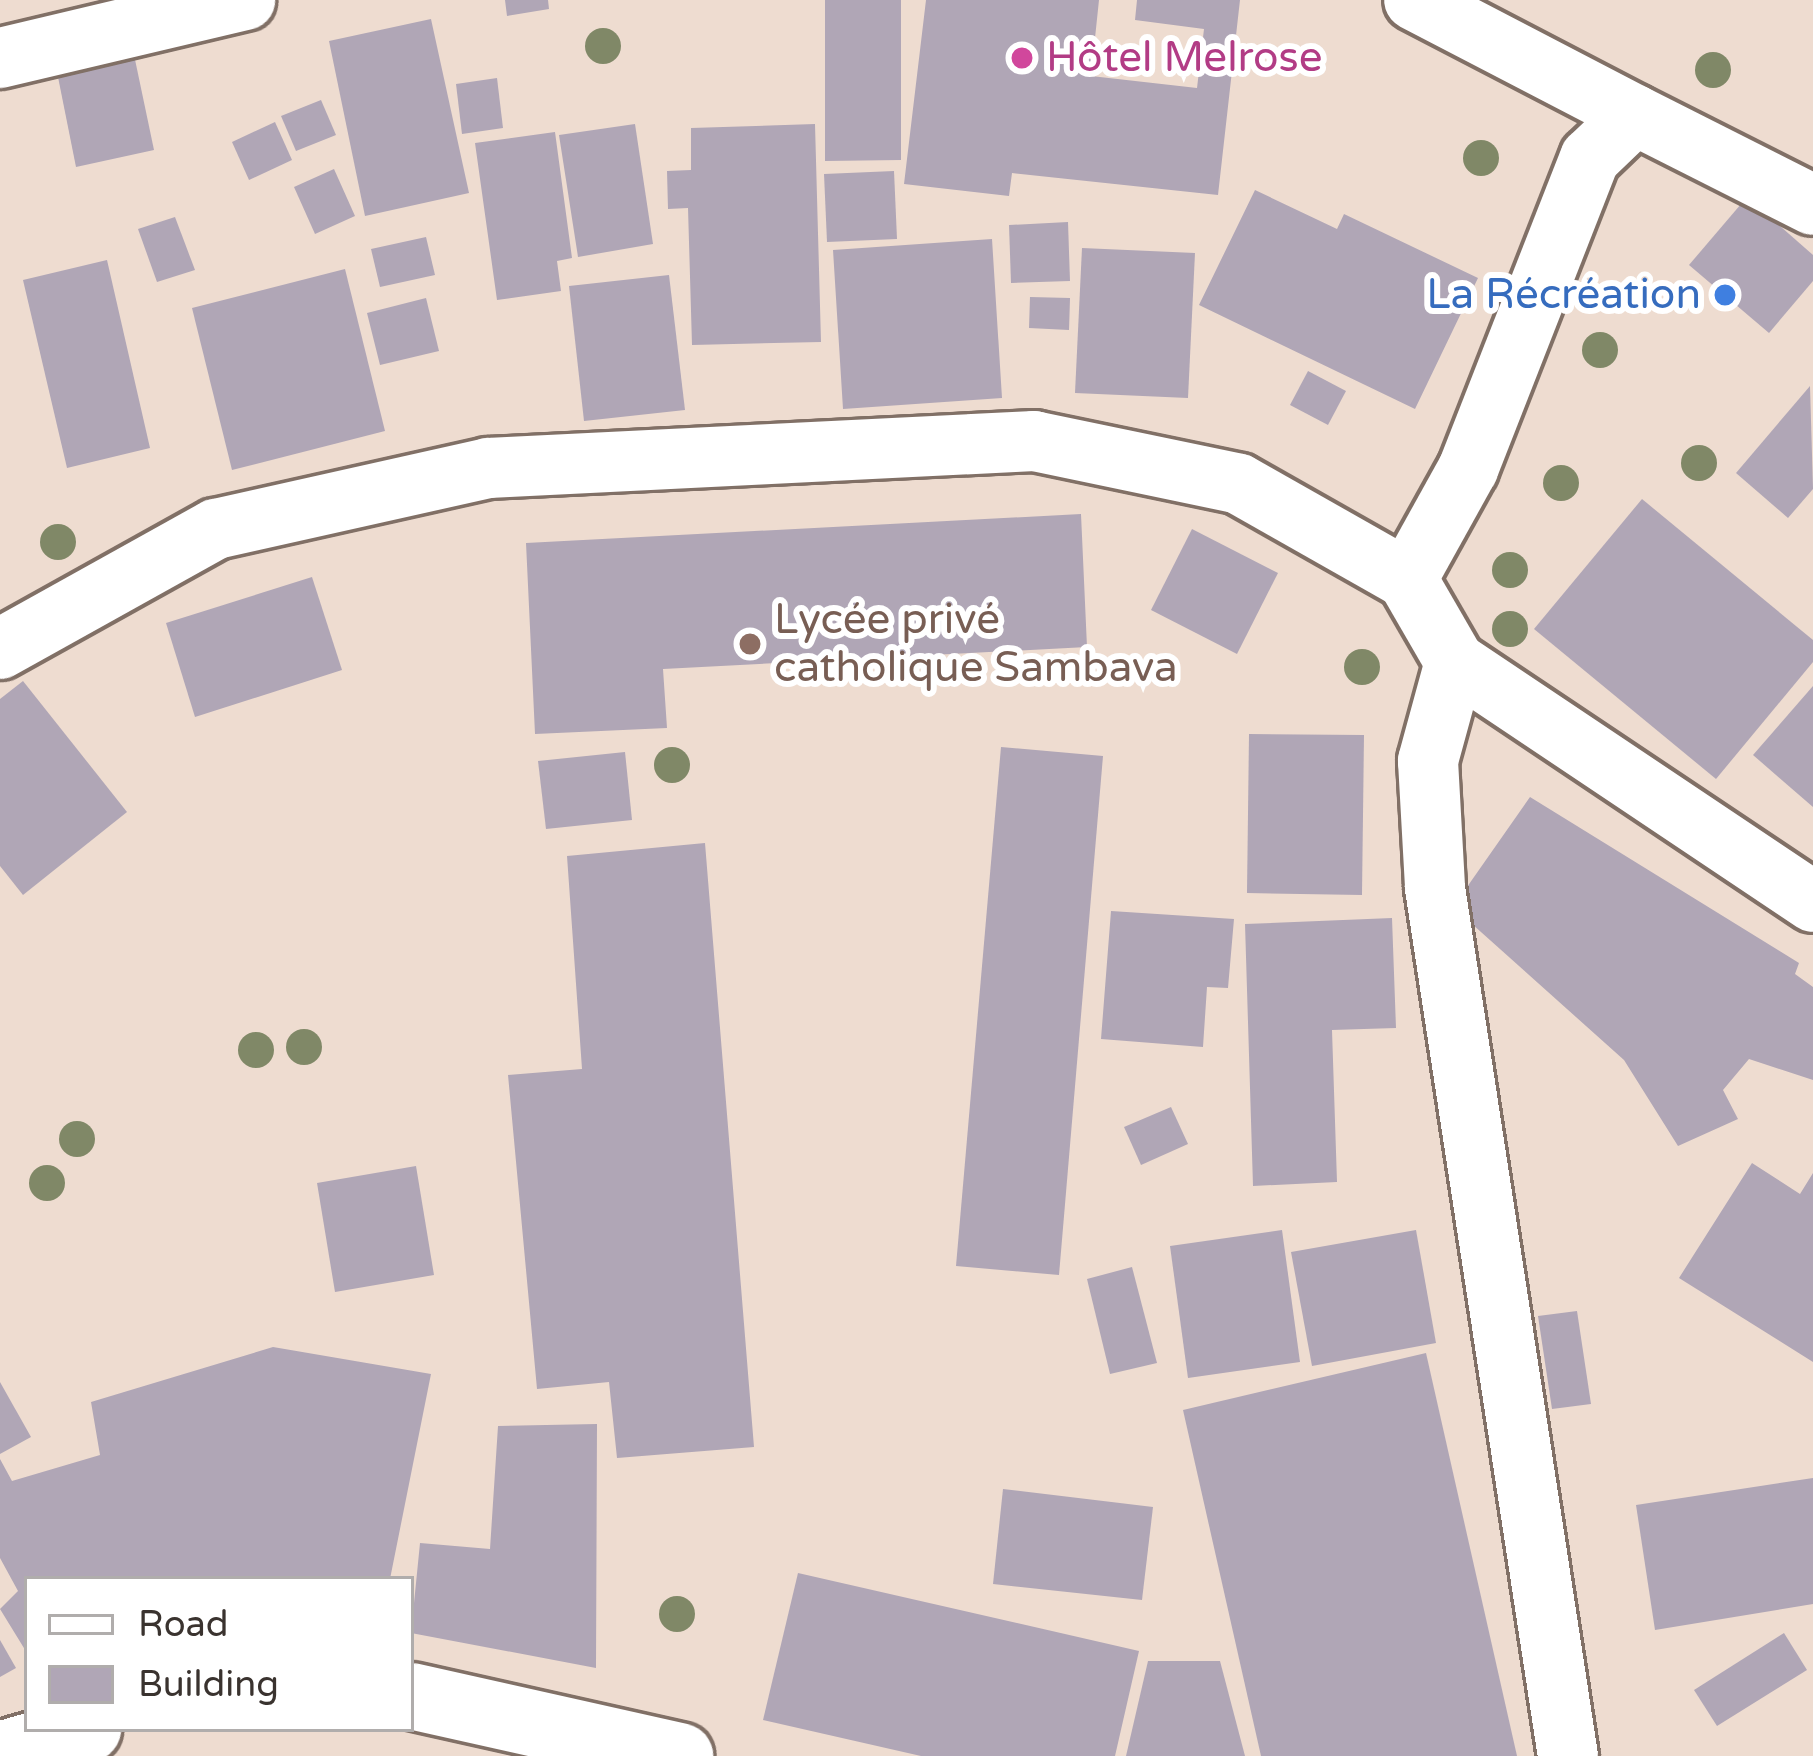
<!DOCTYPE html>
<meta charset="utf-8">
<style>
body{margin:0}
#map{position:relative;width:1813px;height:1756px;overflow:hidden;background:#eedcd0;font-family:"Varela Round",sans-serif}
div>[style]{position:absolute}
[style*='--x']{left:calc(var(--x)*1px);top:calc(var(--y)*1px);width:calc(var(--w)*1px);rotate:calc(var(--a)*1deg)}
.building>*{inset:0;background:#b0a6b6}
.roads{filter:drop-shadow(3px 0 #817066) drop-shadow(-3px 0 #817066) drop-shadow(0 3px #817066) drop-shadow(0 -3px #817066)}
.minor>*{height:60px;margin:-30px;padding:0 30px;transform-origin:30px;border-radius:30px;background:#fff}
.secondary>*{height:66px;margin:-33px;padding:0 33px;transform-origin:33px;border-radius:33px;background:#fff}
.trees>*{width:36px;height:36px;margin:-18px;border-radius:50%;background:#808867}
.dots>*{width:33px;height:33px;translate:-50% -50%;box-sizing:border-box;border:6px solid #fff;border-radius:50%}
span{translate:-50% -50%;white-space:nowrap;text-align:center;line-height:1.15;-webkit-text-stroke:12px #fff;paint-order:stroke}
.hotel-label{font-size:42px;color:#b23c85}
.left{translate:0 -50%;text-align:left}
.shop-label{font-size:42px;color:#366cbe}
.right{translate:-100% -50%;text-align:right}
.education-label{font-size:42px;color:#785e54}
.legend{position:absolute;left:24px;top:1576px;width:390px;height:156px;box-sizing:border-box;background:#fff;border:3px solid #b0adac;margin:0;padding:15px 21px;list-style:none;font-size:36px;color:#3a332f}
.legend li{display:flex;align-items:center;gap:24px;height:60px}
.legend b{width:60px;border:3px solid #b0adac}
</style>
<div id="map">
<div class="building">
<i style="clip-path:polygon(505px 0,548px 0,549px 9px,507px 16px)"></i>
<i style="clip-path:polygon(825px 0,901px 0,901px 160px,825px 161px)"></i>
<i style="clip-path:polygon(926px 0,1099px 0,1091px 76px,1197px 88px,1204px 29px,1135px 20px,1137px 0,1240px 0,1218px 195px,1012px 173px,1009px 196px,904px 184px)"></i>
<i style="clip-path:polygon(431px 19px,469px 193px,365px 216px,329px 41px)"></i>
<i style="clip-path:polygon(133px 50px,154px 150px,76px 167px,56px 67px)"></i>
<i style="clip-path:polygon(497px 78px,503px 128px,462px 134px,456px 84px)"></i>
<i style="clip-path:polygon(321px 100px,336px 135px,296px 151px,281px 116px)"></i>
<i style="clip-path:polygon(275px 122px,292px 160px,249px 180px,232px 142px)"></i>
<i style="clip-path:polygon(635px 124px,653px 244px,578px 257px,559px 135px)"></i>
<i style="clip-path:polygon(815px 124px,821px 342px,692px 345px,688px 208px,668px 209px,667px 171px,691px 170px,691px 128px)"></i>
<i style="clip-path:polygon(555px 132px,572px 258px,557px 261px,561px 291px,497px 300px,475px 143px)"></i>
<i style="clip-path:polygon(334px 169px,355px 216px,315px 234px,294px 187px)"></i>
<i style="clip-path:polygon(894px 171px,897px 239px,827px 242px,824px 174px)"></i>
<i style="clip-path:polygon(1255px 190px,1337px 229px,1344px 214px,1478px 278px,1415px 409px,1199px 305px)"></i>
<i style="clip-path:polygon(1747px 197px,1813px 255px,1813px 281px,1769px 333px,1689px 265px)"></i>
<i style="clip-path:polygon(175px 217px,195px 270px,157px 282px,138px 229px)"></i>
<i style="clip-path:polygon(1068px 222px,1070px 281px,1011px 283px,1009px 225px)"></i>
<i style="clip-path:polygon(426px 237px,435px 275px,380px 287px,371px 249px)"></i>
<i style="clip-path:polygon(992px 239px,1002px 398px,843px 409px,833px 250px)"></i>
<i style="clip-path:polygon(1082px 248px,1195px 253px,1188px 398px,1075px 393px)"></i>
<i style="clip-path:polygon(107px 260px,150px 448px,67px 468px,23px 280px)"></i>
<i style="clip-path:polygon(345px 269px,385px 431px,232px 470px,192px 308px)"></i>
<i style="clip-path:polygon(669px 275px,685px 410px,584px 421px,569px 286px)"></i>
<i style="clip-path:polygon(1030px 297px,1070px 298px,1069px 330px,1029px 328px)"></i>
<i style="clip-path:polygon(426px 298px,439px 351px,380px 365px,367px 313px)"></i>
<i style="clip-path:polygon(1308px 371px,1346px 391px,1328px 425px,1290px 405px)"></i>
<i style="clip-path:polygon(1810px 386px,1813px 489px,1788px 518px,1736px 473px)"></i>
<i style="clip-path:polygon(1642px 499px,1813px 640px,1813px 662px,1716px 779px,1534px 629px)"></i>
<i style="clip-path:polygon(1081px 514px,1087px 647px,663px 669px,667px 728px,535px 734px,526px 543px)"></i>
<i style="clip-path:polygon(1192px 529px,1278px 573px,1237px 654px,1151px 610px)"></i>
<i style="clip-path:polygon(312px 577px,342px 670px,195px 717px,166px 623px)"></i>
<i style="clip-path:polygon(23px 681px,127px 812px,23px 895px,0 866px,0 699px)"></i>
<i style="clip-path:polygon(1813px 686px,1813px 807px,1753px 755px)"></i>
<i style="clip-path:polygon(1249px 734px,1364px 735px,1362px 895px,1247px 893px)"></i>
<i style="clip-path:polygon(1001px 747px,1103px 756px,1059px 1275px,956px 1266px)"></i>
<i style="clip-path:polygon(625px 752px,632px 820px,546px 829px,538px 761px)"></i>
<i style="clip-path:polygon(1530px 797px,1799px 963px,1795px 974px,1813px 987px,1813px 1080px,1749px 1059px,1723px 1090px,1738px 1119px,1678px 1146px,1624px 1060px,1453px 907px)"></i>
<i style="clip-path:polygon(705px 843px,754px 1447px,617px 1458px,609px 1382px,537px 1389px,508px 1075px,582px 1069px,567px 856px)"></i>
<i style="clip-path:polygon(1111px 911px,1234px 919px,1228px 988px,1207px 987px,1203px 1047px,1101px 1039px)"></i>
<i style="clip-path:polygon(1392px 918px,1396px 1028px,1332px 1030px,1337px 1182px,1253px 1186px,1245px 924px)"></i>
<i style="clip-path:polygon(1171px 1107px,1188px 1144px,1141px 1165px,1124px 1127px)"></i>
<i style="clip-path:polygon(1752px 1163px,1800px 1194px,1813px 1173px,1813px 1362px,1679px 1278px)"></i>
<i style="clip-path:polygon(416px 1166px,434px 1275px,335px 1292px,317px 1183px)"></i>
<i style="clip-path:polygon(1282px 1230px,1300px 1362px,1188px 1378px,1170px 1246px)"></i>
<i style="clip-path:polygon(1416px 1230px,1436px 1343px,1312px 1366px,1291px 1252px)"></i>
<i style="clip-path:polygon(1132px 1267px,1157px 1363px,1110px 1374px,1087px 1279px)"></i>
<i style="clip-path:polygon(1577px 1311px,1591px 1404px,1552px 1409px,1538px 1316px)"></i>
<i style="clip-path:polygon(273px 1347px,431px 1374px,390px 1579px,27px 1579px,27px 1653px,0 1609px,18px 1591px,0 1558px,0 1459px,12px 1481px,100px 1455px,91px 1402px)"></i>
<i style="clip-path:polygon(1426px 1353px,1517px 1756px,1261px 1756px,1183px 1410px)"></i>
<i style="clip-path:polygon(0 1382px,31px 1437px,0 1454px)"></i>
<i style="clip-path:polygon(597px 1424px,596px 1668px,411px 1633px,420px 1543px,490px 1549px,498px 1426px)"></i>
<i style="clip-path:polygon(1813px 1478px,1813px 1604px,1655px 1630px,1636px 1505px)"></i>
<i style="clip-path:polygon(1003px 1489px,1153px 1507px,1142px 1600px,993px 1584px)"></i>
<i style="clip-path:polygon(798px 1573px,1139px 1651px,1115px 1756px,921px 1756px,763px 1720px)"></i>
<i style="clip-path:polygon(1784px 1633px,1807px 1670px,1717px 1726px,1694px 1690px)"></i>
<i style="clip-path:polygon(0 1640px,16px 1668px,0 1677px)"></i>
<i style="clip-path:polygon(1148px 1661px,1220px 1661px,1245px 1756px,1126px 1756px)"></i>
</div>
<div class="roads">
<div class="minor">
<i style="--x:0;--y:58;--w:252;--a:-13.3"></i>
<i style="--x:1635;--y:115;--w:199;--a:26.8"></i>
<i style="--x:1407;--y:579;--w:126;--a:-61"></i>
<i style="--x:1468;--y:469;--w:334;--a:-68.6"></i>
<i style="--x:1590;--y:158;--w:62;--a:-43.7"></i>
<i style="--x:1635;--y:115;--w:249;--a:-152.5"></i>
<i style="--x:0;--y:649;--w:247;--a:-29.1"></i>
<i style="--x:216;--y:529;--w:279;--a:-12.6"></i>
<i style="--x:488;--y:468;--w:547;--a:-2.83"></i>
<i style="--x:1034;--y:441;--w:209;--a:11.8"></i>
<i style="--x:1239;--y:484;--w:193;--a:29.5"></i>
<i style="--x:1407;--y:579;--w:96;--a:60"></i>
<i style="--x:1455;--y:662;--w:431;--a:33.8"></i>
<i style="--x:1455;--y:662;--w:103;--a:105.3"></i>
<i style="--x:1428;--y:761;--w:127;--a:86.8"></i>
<i style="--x:1435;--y:888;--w:878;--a:81.29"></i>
</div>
<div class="secondary">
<i style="--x:411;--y:1696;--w:276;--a:12.6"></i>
<i style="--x:0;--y:1755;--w:92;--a:-16.5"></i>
</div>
</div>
<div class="trees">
<i style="left:603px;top:46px"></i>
<i style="left:1713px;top:70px"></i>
<i style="left:1481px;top:158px"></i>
<i style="left:1600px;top:350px"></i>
<i style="left:1699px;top:463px"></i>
<i style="left:1561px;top:483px"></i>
<i style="left:58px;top:542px"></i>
<i style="left:1510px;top:570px"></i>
<i style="left:1510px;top:629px"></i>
<i style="left:1362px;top:667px"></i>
<i style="left:672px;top:765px"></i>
<i style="left:304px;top:1047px"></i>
<i style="left:256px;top:1050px"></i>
<i style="left:77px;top:1139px"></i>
<i style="left:47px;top:1183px"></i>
<i style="left:677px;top:1614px"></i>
</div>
<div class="dots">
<i style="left:1022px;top:58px;background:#d1479c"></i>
<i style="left:1725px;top:295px;background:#3f7fe0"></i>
<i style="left:750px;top:644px;background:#8d6e63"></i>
</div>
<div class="hotel-label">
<span class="left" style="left:1046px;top:58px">Hôtel Melrose</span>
</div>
<div class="shop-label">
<span class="right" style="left:1701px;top:295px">La Récréation</span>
</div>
<div class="education-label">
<span class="left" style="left:774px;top:644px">Lycée privé<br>catholique Sambava</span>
</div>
<ul class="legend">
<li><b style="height:15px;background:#fff"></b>Road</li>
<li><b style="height:33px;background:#b0a6b6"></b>Building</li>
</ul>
</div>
